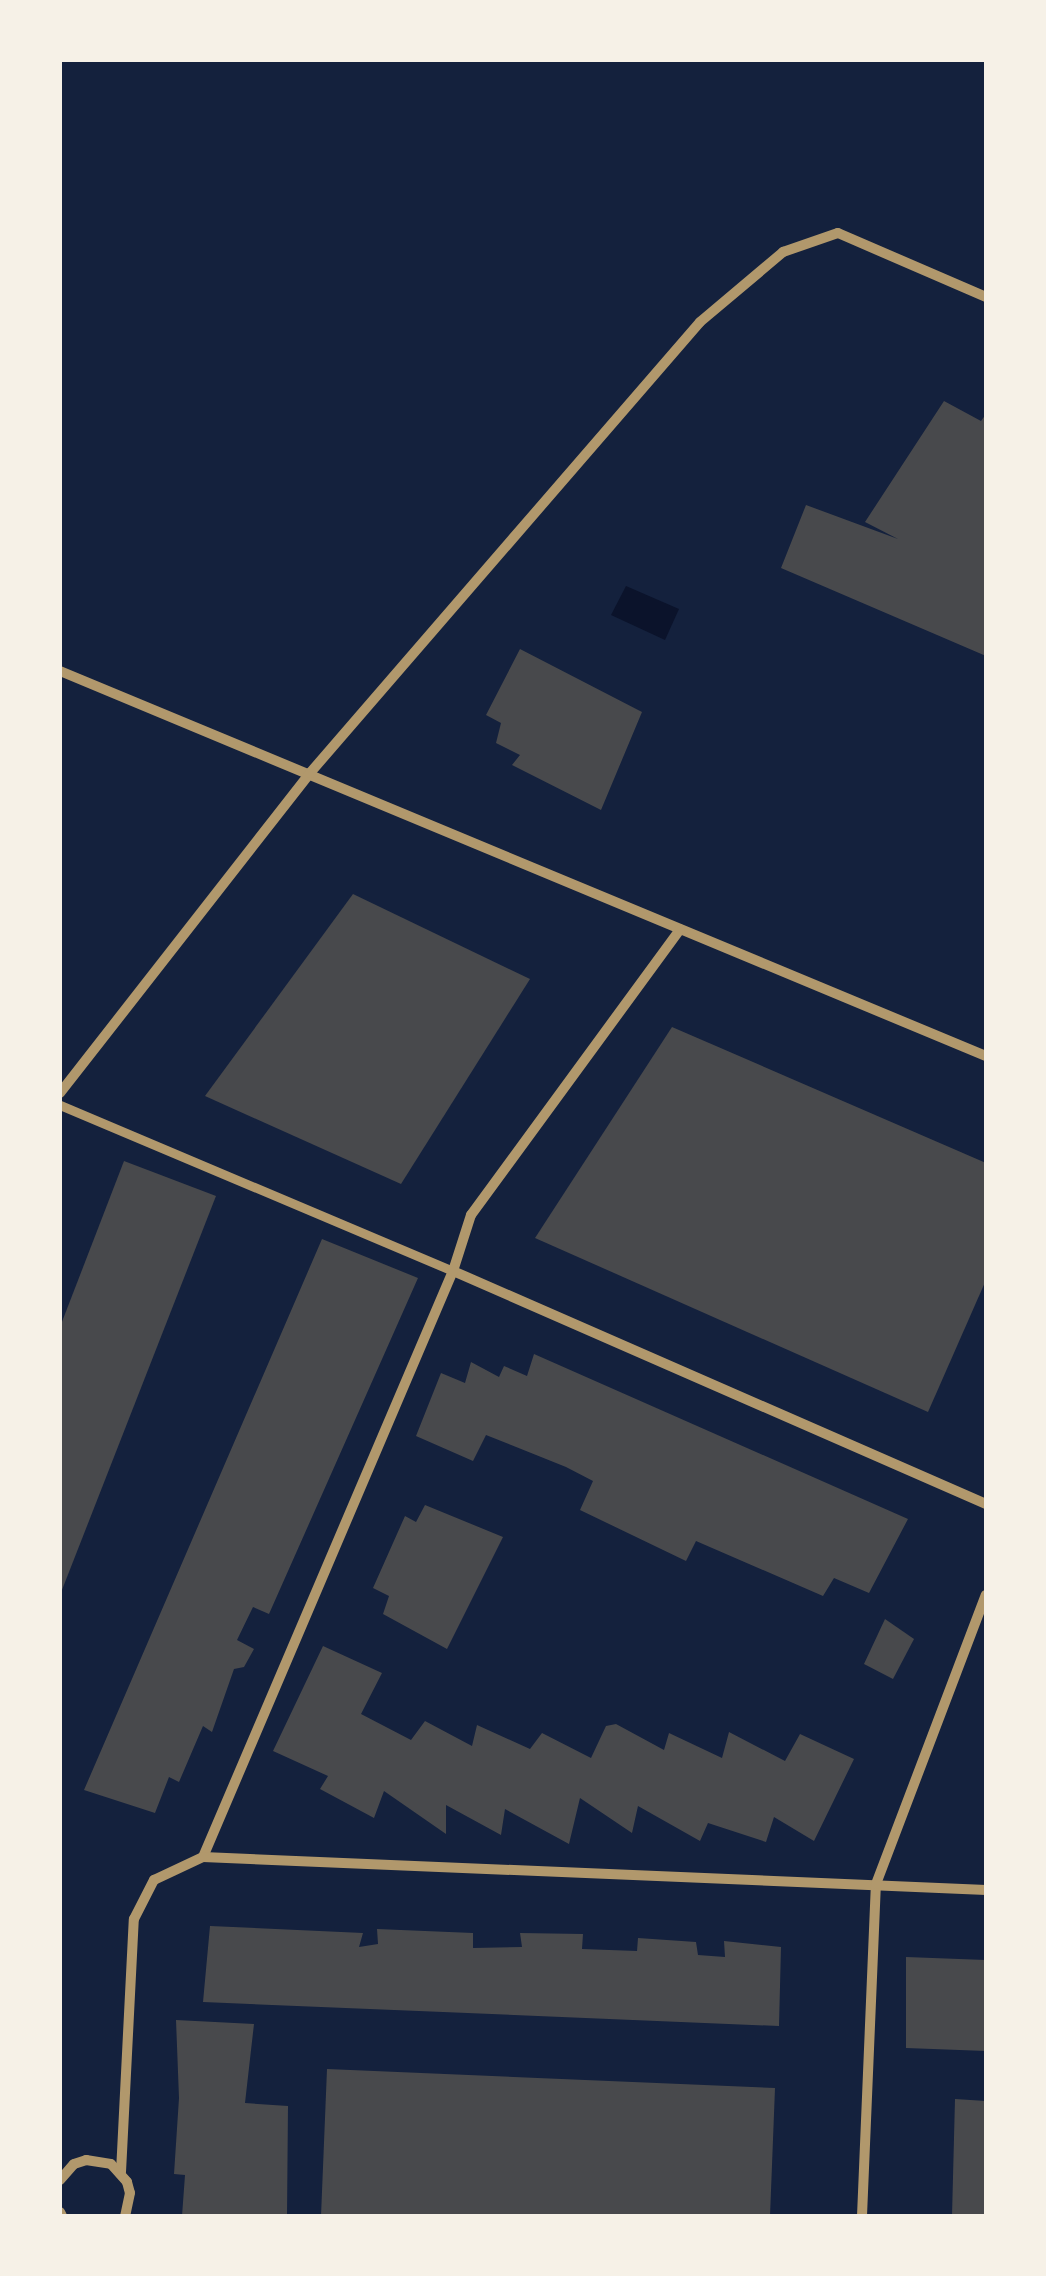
<!DOCTYPE html>
<style>
body{margin:0}
#map{position:relative;width:1046px;height:2276px;overflow:hidden;background:#14213d;font-family:"Source Sans 3",sans-serif}
div>[style]{position:absolute}
[style*='--x']{left:calc(var(--x)*1px);top:calc(var(--y)*1px);width:calc(var(--w)*1px);rotate:calc(var(--a)*1deg)}
.water>*{inset:0;background:#0b132b}
.building>*{inset:0;background:#48494c}
.pedestrian>*{height:9px;margin:-4.5px;padding:0 4.5px;transform-origin:4.5px;border-radius:4.5px;background:#b1986c}
.minor>*{height:10px;margin:-5px;padding:0 5px;transform-origin:5px;border-radius:5px;background:#b1986c}
span{translate:-50% -50%;white-space:nowrap;text-align:center;line-height:1.15;-webkit-text-stroke:8px #f6f1e7;paint-order:stroke}
.frame{position:absolute;inset:0;border:62px solid #f6f1e7;pointer-events:none}
</style>
<div id="map">
<div class="water">
<i style="clip-path:polygon(626px 586px,679px 609px,665px 640px,611px 615px)"></i>
</div>
<div class="building">
<i style="clip-path:polygon(944px 401px,981px 421px,986px 414px,986px 656px,781px 568px,806px 505px,898px 539px,865px 522px)"></i>
<i style="clip-path:polygon(520px 649px,642px 712px,601px 810px,512px 765px,520px 755px,496px 743px,501px 723px,486px 715px)"></i>
<i style="clip-path:polygon(353px 894px,530px 979px,401px 1184px,205px 1096px)"></i>
<i style="clip-path:polygon(672px 1027px,986px 1163px,986px 1280px,928px 1412px,535px 1238px)"></i>
<i style="clip-path:polygon(124px 1161px,216px 1196px,60px 1595px,60px 1327px)"></i>
<i style="clip-path:polygon(322px 1239px,418px 1278px,269px 1614px,253px 1607px,237px 1640px,254px 1649px,244px 1667px,234px 1669px,212px 1732px,203px 1726px,179px 1782px,169px 1777px,155px 1813px,84px 1790px)"></i>
<i style="clip-path:polygon(534px 1354px,908px 1519px,869px 1593px,834px 1578px,823px 1596px,696px 1541px,686px 1561px,580px 1510px,593px 1481px,566px 1467px,486px 1435px,473px 1461px,416px 1436px,441px 1373px,465px 1383px,471px 1362px,499px 1377px,504px 1366px,527px 1376px)"></i>
<i style="clip-path:polygon(425px 1505px,503px 1537px,447px 1649px,383px 1614px,389px 1596px,373px 1588px,405px 1516px,416px 1522px)"></i>
<i style="clip-path:polygon(885px 1619px,914px 1639px,893px 1679px,864px 1664px)"></i>
<i style="clip-path:polygon(323px 1646px,382px 1673px,361px 1714px,411px 1740px,425px 1721px,472px 1746px,477px 1725px,530px 1749px,542px 1733px,591px 1758px,606px 1726px,616px 1724px,664px 1750px,669px 1733px,722px 1758px,729px 1732px,785px 1761px,800px 1734px,854px 1759px,814px 1841px,774px 1817px,766px 1842px,708px 1823px,700px 1841px,638px 1806px,632px 1833px,580px 1798px,569px 1844px,505px 1809px,501px 1835px,446px 1805px,446px 1834px,384px 1791px,374px 1818px,320px 1789px,328px 1776px,273px 1751px)"></i>
<i style="clip-path:polygon(210px 1926px,363px 1933px,359px 1947px,378px 1944px,377px 1929px,473px 1933px,473px 1948px,522px 1947px,520px 1933px,583px 1934px,582px 1949px,637px 1951px,638px 1938px,696px 1942px,698px 1955px,725px 1957px,724px 1941px,781px 1947px,779px 2026px,203px 2002px)"></i>
<i style="clip-path:polygon(906px 1957px,986px 1960px,986px 2051px,906px 2048px)"></i>
<i style="clip-path:polygon(176px 2020px,254px 2024px,245px 2103px,288px 2106px,287px 2216px,182px 2216px,185px 2175px,174px 2174px,179px 2098px)"></i>
<i style="clip-path:polygon(327px 2069px,775px 2088px,770px 2216px,321px 2216px)"></i>
<i style="clip-path:polygon(955px 2099px,986px 2101px,986px 2216px,952px 2216px)"></i>
</div>
<div class="pedestrian">
<i style="--x:60;--y:1105;--w:427;--a:22.9"></i>
</div>
<div class="minor">
<i style="--x:60;--y:671;--w:1003;--a:22.58"></i>
<i style="--x:60;--y:1093;--w:406;--a:-52"></i>
<i style="--x:310;--y:773;--w:596;--a:-49.15"></i>
<i style="--x:700;--y:322;--w:109;--a:-40.1"></i>
<i style="--x:783;--y:252;--w:58;--a:-19.1"></i>
<i style="--x:838;--y:233;--w:161;--a:23.4"></i>
<i style="--x:453;--y:1271;--w:582;--a:23.61"></i>
<i style="--x:203;--y:1857;--w:637;--a:-66.9"></i>
<i style="--x:453;--y:1271;--w:59;--a:-72.2"></i>
<i style="--x:471;--y:1215;--w:354;--a:-53.8"></i>
<i style="--x:121;--y:2172;--w:253;--a:-87.1"></i>
<i style="--x:134;--y:1919;--w:44;--a:-62.9"></i>
<i style="--x:154;--y:1880;--w:54;--a:-25.1"></i>
<i style="--x:203;--y:1857;--w:784;--a:2.41"></i>
<i style="--x:60;--y:2180;--w:21;--a:-49"></i>
<i style="--x:74;--y:2164;--w:13;--a:-18"></i>
<i style="--x:86;--y:2160;--w:25;--a:9"></i>
<i style="--x:111;--y:2164;--w:24;--a:48"></i>
<i style="--x:127;--y:2182;--w:11;--a:75"></i>
<i style="--x:130;--y:2193;--w:24;--a:102"></i>
<i style="--x:60;--y:2212;--w:4;--a:63"></i>
<i style="--x:862;--y:2216;--w:332;--a:-87.6"></i>
<i style="--x:876;--y:1884;--w:309;--a:-69.2"></i>
</div>
<div class="frame"></div>
</div>
